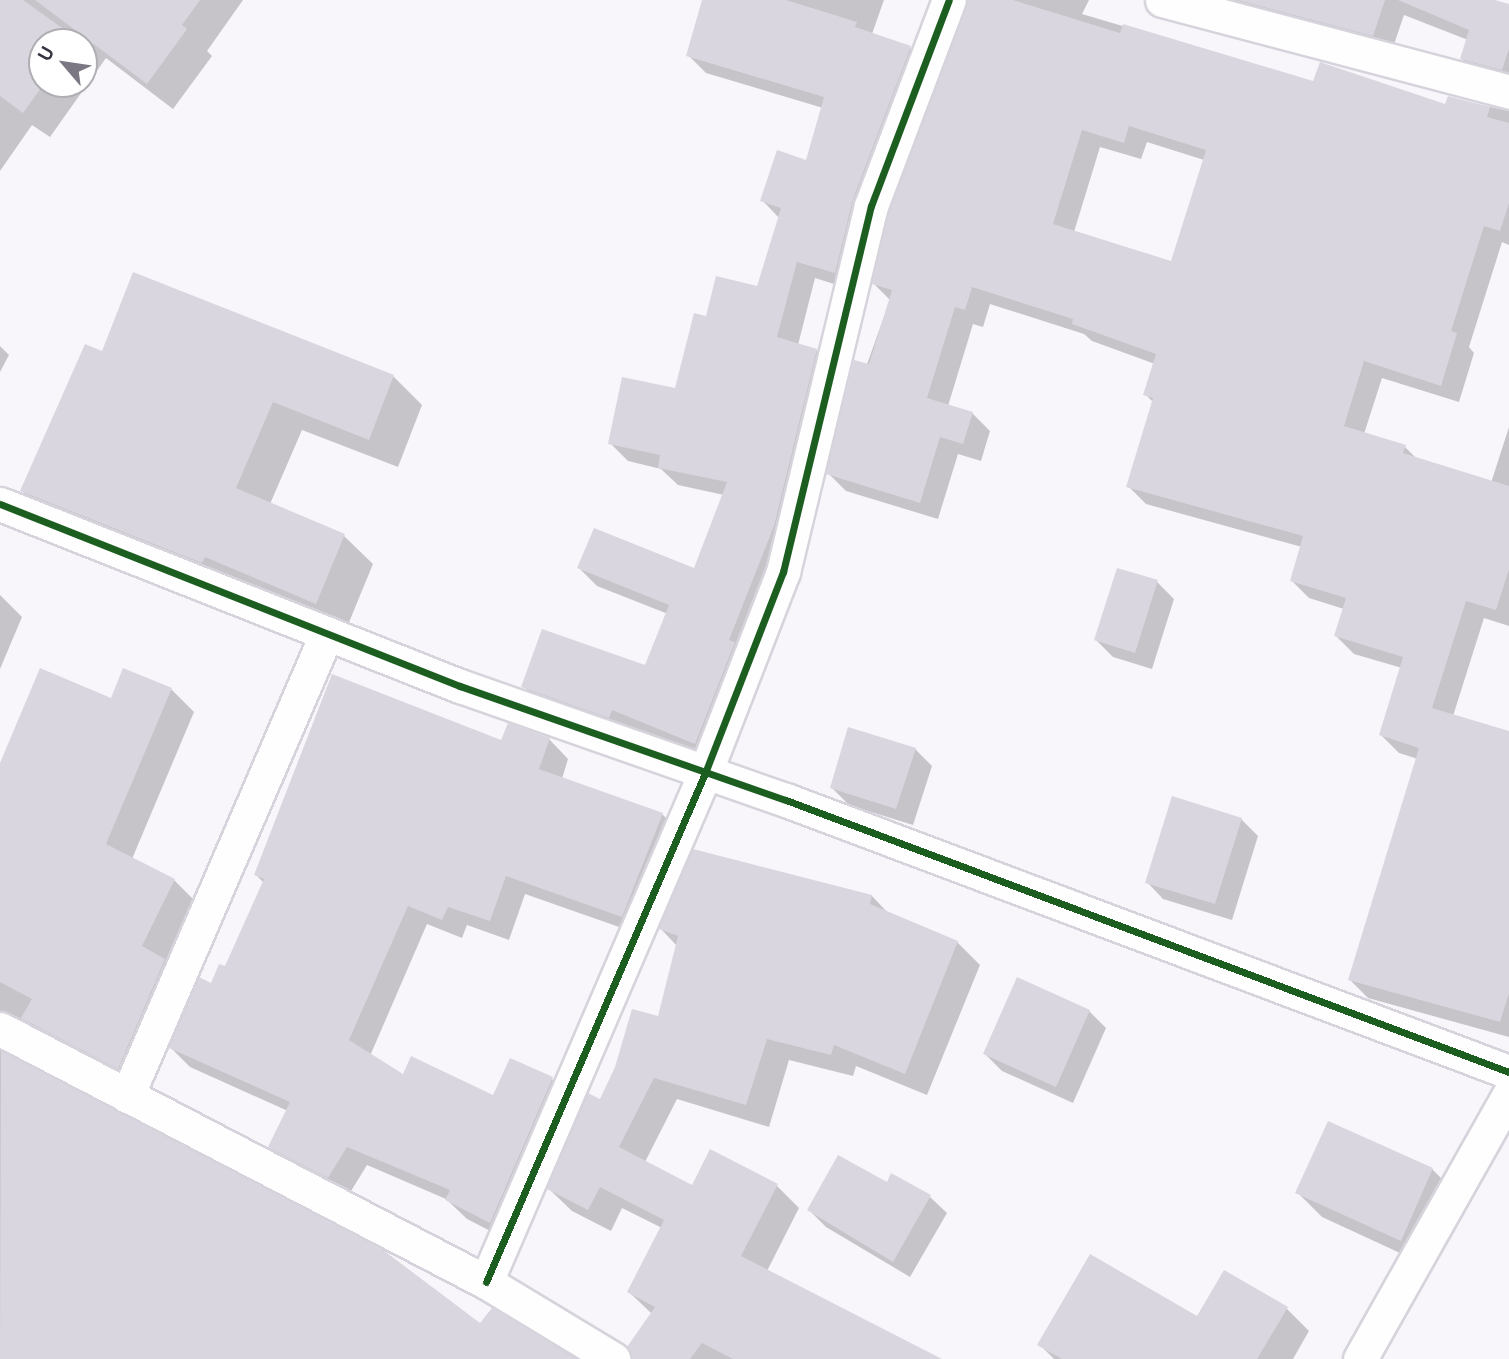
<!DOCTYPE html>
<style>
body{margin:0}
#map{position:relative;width:1509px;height:1359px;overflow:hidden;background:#f8f6fb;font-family:"DM Sans",sans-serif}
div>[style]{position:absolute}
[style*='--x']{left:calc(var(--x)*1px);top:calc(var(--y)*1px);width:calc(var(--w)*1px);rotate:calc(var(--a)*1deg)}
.shadow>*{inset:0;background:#0003}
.building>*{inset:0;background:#d9d6df}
.roads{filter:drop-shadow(2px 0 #d6d3dc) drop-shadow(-2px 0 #d6d3dc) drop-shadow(0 2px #d6d3dc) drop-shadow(0 -2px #d6d3dc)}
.minor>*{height:33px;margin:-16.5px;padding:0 16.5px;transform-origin:16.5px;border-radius:16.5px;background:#fefefe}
.cycleway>*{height:7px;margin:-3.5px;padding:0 3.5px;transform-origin:3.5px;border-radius:3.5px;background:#1b5e20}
span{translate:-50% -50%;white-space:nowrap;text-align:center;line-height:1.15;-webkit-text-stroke:6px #fff;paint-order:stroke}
.north{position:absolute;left:28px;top:28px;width:70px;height:70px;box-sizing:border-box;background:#fff;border:2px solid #afaeb3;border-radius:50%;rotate:299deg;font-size:19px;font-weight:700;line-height:28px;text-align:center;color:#383442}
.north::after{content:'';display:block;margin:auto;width:24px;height:32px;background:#7b7883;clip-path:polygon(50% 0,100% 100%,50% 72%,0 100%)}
</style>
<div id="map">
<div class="shadow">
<i style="clip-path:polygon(evenodd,0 0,243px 0,207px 51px,212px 56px,173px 109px,106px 58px,50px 137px,32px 125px,0 171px,0 0,42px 42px,84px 42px,84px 84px,42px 84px,42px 42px)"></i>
<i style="clip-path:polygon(704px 0,884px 0,872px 34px,910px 48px,928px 66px,853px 290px,815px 278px,798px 345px,816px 350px,834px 368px,713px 761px,630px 727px,627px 735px,541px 704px,523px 686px,646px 667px,668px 614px,597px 586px,579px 568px,695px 571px,724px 495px,678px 485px,661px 469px,628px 461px,610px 443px,676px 390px,707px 318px,758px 288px,780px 219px,762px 200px,807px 162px,823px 108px,706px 73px,688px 55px)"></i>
<i style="clip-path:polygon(evenodd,969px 0,1089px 0,1082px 14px,1335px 89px,1446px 107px,1449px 98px,1509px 111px,1509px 245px,1502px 242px,1469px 347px,1474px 353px,1459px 402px,1382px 378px,1364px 434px,1405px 447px,1418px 460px,1491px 483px,1509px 427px,1509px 626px,1484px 618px,1453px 716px,1509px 733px,1509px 1037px,1368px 998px,1350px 980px,1418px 759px,1399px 753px,1381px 735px,1402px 668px,1354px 654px,1336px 636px,1344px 609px,1309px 598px,1291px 580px,1302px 547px,1146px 504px,1128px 486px,1153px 402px,1145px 394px,1155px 364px,1092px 341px,1084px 334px,990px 304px,983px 327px,973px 324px,948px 406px,972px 413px,990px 431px,981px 461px,958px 454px,938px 519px,846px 491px,828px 473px,890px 300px,874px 284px,969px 0,1147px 142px,1204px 160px,1172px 263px,1074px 232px,1100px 147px,1141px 159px,1147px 142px)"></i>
<i style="clip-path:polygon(1196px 0,1489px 0,1509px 6px,1509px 84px,1480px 77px,1462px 59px,1468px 40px,1404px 15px,1391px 53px)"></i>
<i style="clip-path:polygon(0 346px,9px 355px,0 372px)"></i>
<i style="clip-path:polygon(103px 353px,393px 376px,422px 405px,398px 467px,302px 430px,270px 504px,344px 536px,373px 564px,345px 632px,50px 519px,22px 491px)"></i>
<i style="clip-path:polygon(1157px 582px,1174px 599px,1152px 669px,1113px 657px,1096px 640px)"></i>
<i style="clip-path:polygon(0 595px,22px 617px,0 669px)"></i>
<i style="clip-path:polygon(124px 671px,172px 690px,194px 712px,132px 859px,174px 880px,197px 903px,141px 1090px,5px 1043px,5px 1055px,481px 1326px,492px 1310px,577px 1359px,0 1359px,0 768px,112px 701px)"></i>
<i style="clip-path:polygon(549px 739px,568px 759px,562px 779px,662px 814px,682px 834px,642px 935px,525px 894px,509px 940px,467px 925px,462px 938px,427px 924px,370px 1056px,404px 1076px,494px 1098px,552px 1079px,571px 1098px,510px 1241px,467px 1219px,446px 1199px,367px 1165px,348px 1196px,290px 1166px,270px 1147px,288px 1111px,190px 1067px,171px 1048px,225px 969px,264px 883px,256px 875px,502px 743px)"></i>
<i style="clip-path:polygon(915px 749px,932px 766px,913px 825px,849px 805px,832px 788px)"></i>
<i style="clip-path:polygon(1241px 819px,1258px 836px,1232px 920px,1163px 899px,1147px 882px)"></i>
<i style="clip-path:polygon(872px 896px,889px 914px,957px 942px,980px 965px,927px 1095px,856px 1066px,853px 1076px,789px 1060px,769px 1127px,677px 1099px,645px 1162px,693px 1187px,777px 1186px,799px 1208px,767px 1271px,939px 1359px,634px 1359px,652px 1314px,629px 1292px,662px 1228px,622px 1208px,611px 1231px,572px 1211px,549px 1189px,600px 1101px,659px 1018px,677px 946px,661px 929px)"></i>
<i style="clip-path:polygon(1089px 1011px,1106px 1028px,1073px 1103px,1002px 1071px,985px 1054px)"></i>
<i style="clip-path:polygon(1432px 1169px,1457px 1194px,1426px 1265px,1322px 1217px,1297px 1192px)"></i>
<i style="clip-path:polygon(892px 1175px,930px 1197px,947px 1213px,910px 1277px,826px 1227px,809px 1210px,887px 1184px)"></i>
<i style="clip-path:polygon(1287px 1309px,1309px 1331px,1293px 1359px,1054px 1359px,1040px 1345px)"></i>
</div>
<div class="building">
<i style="clip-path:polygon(0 0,23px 0,76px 38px,73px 42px,42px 42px,44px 84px,23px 113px,0 96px)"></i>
<i style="clip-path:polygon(35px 0,200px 0,182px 25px,187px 29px,147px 84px)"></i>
<i style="clip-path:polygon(702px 0,786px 0,857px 22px,855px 27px,911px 46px,853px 199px,835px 273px,797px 262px,777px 337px,817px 349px,774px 526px,729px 640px,735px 642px,695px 744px,612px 710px,609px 718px,521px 687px,542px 629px,645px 665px,669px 605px,577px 568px,594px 528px,694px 568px,727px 482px,658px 468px,660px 455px,608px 444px,622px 377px,675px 388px,694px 313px,706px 316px,716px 276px,757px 286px,781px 208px,760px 201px,777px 150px,806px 160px,824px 97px,686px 56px)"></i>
<i style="clip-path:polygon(evenodd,968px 0,1013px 0,1120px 33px,1123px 24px,1313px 81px,1320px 62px,1445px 104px,1448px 96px,1490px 107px,1487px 117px,1509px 123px,1509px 203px,1500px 231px,1484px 226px,1451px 331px,1457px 333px,1441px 386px,1364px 361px,1344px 426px,1406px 445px,1403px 453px,1509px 486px,1509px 569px,1496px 610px,1466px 601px,1432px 708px,1509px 731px,1509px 993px,1500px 1022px,1348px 980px,1419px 748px,1379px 735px,1403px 657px,1334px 636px,1346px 598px,1290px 581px,1303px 536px,1126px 487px,1153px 398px,1143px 395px,1156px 354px,1072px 324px,1073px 319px,972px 287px,965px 310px,955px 307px,927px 398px,973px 412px,963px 444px,940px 437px,920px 503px,826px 474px,854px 360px,869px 364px,892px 290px,872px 284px,889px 212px,968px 0,1129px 126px,1206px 150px,1171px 261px,1053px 224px,1082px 130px,1124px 143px,1129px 126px)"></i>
<i style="clip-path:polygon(1237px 0,1385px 0,1373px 36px)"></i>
<i style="clip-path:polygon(1398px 0,1495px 0,1509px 4px,1509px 49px,1502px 70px,1460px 59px,1469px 30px)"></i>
<i style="clip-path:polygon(133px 272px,394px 375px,369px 440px,273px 402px,236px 488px,345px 534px,316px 604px,205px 557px,202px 563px,20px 491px,85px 344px,102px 351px)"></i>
<i style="clip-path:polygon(1117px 568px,1158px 580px,1135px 653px,1094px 640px)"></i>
<i style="clip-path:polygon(40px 668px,111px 698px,123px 668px,172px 688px,106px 844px,175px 879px,142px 946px,165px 959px,118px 1069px,21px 1018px,32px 999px,0 982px,0 763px)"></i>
<i style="clip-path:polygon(332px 674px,501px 740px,508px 723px,550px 738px,539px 769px,663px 813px,622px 917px,506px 876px,490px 921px,448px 907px,442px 920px,408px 906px,349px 1040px,403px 1074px,411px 1056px,493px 1095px,510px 1058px,553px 1077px,490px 1223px,445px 1200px,450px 1190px,347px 1147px,328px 1178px,268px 1147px,290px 1102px,169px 1048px,199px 977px,211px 983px,219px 964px,225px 966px,264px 879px,254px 875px)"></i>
<i style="clip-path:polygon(848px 727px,916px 748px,896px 809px,830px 788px)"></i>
<i style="clip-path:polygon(1172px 796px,1242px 818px,1215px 904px,1145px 883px)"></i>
<i style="clip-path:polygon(693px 849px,872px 895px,870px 904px,958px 941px,905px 1074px,834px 1045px,831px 1055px,767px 1039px,746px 1105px,654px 1078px,619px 1147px,692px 1185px,710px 1149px,778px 1184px,741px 1256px,942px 1359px,733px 1359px,702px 1343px,690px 1359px,632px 1359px,627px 1347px,655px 1307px,627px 1292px,664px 1220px,600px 1187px,588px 1210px,547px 1189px,588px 1093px,600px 1099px,615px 1067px,632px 1009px,658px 1016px,678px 936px,659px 929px)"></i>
<i style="clip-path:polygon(1017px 977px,1090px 1010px,1056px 1087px,983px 1054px)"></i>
<i style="clip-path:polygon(1px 1051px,383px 1250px,480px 1323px,492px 1308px,576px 1359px,0 1359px)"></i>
<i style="clip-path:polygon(1328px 1121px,1433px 1168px,1401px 1241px,1295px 1193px)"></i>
<i style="clip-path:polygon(838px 1155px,887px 1182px,891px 1173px,931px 1195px,893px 1262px,807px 1210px)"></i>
<i style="clip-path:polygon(1090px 1254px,1197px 1316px,1224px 1270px,1288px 1307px,1257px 1359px,1062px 1359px,1037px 1345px)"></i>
</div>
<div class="roads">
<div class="minor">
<i style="--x:1162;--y:0;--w:359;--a:14.8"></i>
<i style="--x:0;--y:504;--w:495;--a:21.6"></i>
<i style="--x:460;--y:686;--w:345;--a:19.3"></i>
<i style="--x:786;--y:800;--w:772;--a:20.62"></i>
<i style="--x:0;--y:1029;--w:548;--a:27.5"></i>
<i style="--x:486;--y:1282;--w:149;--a:31.2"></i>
<i style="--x:127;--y:1096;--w:504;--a:-66.64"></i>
<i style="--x:486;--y:1282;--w:554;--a:-66.72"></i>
<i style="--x:705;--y:773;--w:216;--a:-68.8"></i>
<i style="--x:783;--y:572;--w:376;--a:-76.5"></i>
<i style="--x:871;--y:206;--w:220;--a:-69.3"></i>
<i style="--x:1360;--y:1359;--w:303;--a:-60.6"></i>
</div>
</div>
<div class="cycleway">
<i style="--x:0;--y:504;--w:495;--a:21.6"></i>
<i style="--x:460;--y:686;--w:345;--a:19.3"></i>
<i style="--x:786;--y:800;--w:772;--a:20.62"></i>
<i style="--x:486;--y:1282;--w:554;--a:-66.72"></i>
<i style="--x:705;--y:773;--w:216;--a:-68.8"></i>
<i style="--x:783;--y:572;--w:376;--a:-76.5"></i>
<i style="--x:871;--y:206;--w:220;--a:-69.3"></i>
</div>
<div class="north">U</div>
</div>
